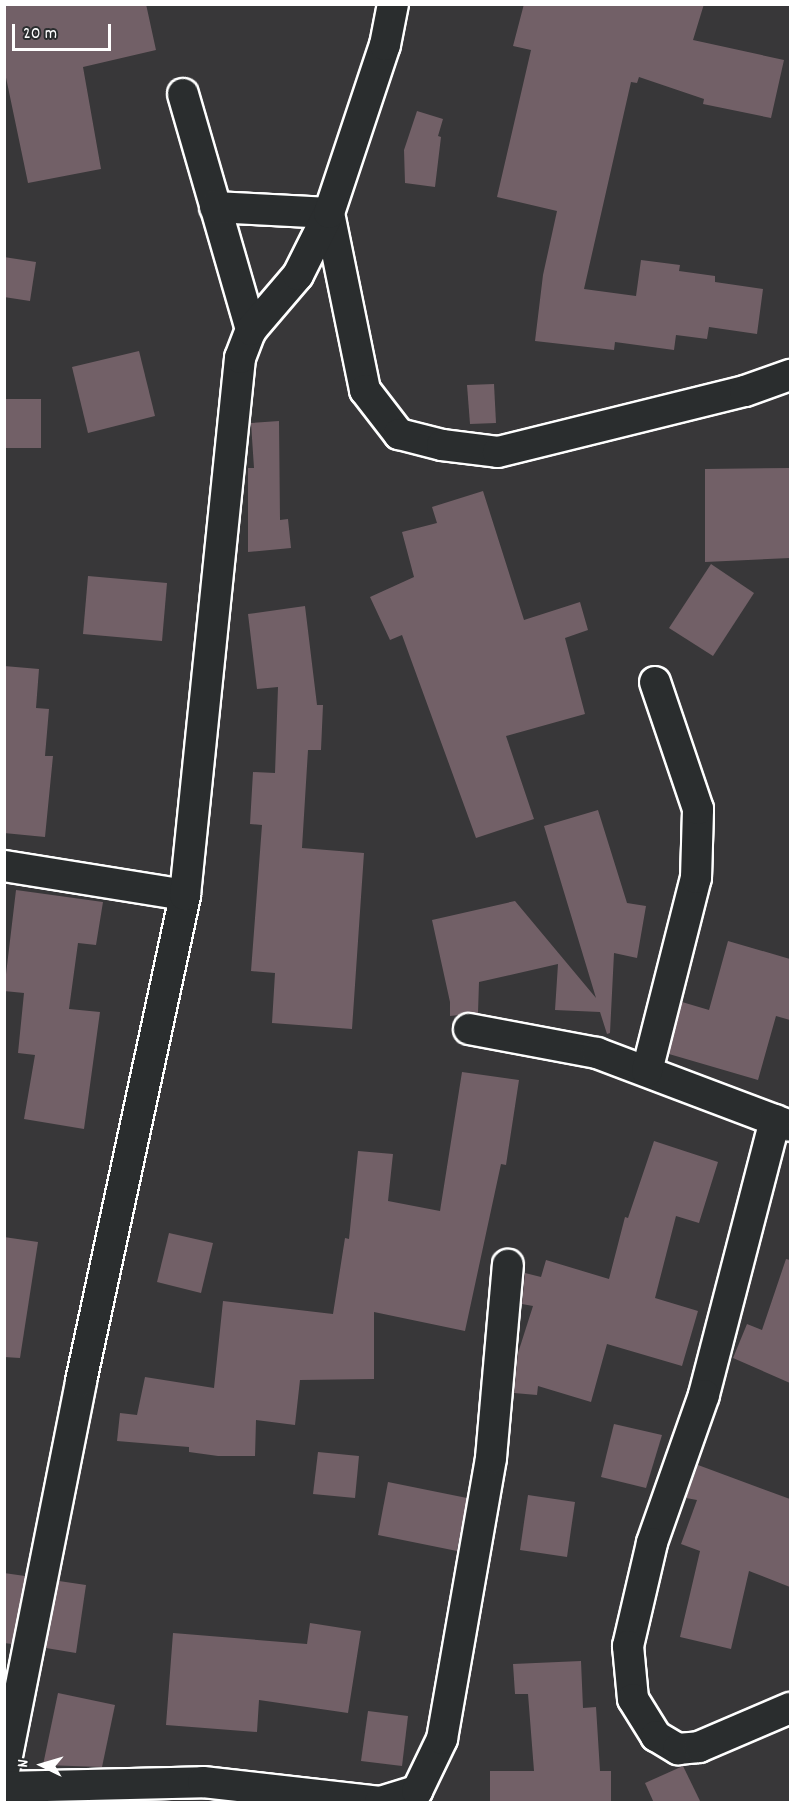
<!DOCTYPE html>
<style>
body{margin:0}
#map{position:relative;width:795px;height:1807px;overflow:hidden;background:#383739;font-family:Dekko,sans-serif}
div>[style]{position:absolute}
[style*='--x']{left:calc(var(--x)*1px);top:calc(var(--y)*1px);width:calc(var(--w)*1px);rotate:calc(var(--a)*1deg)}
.building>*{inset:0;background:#726067}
.roads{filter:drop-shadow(2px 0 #fff) drop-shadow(-2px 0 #fff) drop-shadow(0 2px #fff) drop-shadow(0 -2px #fff)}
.minor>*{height:30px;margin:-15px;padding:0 15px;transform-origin:15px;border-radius:15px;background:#2a2d2e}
span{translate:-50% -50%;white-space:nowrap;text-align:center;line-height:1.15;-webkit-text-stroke:5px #2a2d2e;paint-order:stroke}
.frame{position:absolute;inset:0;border:6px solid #fff;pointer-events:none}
.north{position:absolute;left:12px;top:1735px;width:60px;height:60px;-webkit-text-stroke:4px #2a2d2e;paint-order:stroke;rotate:275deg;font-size:16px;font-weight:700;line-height:24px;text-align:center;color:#fff}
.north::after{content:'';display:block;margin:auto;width:21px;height:27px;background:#fff;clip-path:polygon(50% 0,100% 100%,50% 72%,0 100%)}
.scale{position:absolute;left:12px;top:24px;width:99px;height:27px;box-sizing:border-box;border:3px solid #fff;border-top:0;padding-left:8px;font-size:18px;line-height:21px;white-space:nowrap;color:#fff;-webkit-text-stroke:4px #2a2d2e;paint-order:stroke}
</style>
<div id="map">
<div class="building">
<i style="clip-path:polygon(4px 4px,146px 4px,156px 50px,83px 67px,101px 169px,28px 183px,4px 68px)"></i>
<i style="clip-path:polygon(524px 4px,704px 4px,693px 40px,784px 60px,771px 118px,703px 104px,704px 99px,639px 77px,637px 83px,631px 82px,584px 289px,636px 296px,641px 260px,680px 265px,679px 271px,715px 276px,715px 282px,763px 289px,757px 334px,709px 327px,707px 339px,676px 335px,674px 350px,615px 342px,614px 350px,535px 341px,543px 275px,557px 211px,497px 197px,531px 50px,513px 46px)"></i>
<i style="clip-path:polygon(417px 111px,443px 119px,438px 136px,441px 137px,435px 187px,405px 183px,404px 150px)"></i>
<i style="clip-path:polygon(4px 257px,36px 262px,30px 301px,4px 297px)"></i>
<i style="clip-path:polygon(139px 351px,155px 416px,88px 433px,72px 367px)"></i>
<i style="clip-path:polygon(494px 384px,496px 423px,470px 424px,467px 385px)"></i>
<i style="clip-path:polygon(4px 399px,41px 399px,41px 448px,4px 448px)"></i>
<i style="clip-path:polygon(279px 421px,280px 520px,288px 519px,291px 548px,248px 552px,248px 468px,254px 468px,251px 423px)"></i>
<i style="clip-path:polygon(790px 468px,790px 558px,705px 562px,705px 469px)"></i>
<i style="clip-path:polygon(483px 491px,524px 620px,580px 602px,588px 630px,565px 638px,585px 714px,506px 736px,534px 819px,476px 838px,402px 635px,390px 640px,370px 597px,414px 577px,402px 532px,437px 523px,432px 507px)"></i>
<i style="clip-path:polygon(711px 564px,754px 593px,713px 656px,669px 628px)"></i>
<i style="clip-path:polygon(88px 576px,167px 583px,162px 641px,83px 634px)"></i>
<i style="clip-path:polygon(305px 606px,317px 705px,323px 705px,321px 750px,308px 750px,302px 848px,364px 853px,352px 1029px,272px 1023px,275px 973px,251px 971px,262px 825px,250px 824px,253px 772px,275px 773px,278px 687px,257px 689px,248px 614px)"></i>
<i style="clip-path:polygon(4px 666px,39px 669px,36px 708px,49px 709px,45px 756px,53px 756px,45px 837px,4px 833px)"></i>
<i style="clip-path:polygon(598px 810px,627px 903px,646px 906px,637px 958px,614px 953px,610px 1033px,607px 1034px,600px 1012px,555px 1010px,558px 964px,479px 982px,478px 1013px,450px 1016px,450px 1002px,432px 920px,515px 901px,596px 998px,544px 826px)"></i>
<i style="clip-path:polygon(16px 890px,103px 902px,96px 945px,78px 943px,69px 1009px,100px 1012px,84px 1129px,24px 1119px,35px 1055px,18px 1053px,24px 993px,4px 991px)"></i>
<i style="clip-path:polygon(728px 941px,790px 959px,790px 1020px,776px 1016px,758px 1080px,669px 1054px,682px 1002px,709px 1010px)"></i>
<i style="clip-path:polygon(462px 1072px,519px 1080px,506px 1165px,501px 1164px,465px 1331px,374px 1312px,374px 1379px,300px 1380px,295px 1425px,256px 1420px,255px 1456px,218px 1456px,189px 1452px,189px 1447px,117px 1441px,120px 1413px,137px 1415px,145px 1377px,214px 1388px,223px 1301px,333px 1314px,345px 1238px,349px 1239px,358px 1151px,393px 1154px,388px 1201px,440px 1211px)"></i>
<i style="clip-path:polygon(654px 1141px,718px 1162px,699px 1223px,676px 1216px,655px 1298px,698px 1311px,682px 1366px,607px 1344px,591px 1402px,538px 1386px,537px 1395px,514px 1393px,518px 1353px,533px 1306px,522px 1304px,525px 1273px,541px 1277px,546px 1260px,609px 1279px,625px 1217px,628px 1218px)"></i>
<i style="clip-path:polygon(169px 1233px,213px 1243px,201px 1293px,157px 1282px)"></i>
<i style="clip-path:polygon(4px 1237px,38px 1242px,20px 1358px,4px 1357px)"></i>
<i style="clip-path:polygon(786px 1259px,790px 1260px,790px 1383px,733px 1358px,747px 1324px,762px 1330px)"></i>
<i style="clip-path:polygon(614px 1424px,662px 1435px,646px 1488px,601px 1477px)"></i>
<i style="clip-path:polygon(318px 1452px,359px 1456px,355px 1498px,313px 1494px)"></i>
<i style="clip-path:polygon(698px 1465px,790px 1499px,790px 1587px,749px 1571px,731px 1649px,680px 1637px,700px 1551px,681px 1544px,697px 1500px,686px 1498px)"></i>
<i style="clip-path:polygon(388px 1482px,467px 1498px,457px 1551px,378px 1535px)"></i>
<i style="clip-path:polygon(528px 1495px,575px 1502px,567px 1557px,520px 1550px)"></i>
<i style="clip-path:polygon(4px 1573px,25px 1576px,12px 1644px,4px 1643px)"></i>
<i style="clip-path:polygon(59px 1581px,86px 1585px,76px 1653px,46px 1648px)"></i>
<i style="clip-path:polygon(310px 1623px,361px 1631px,348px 1713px,259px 1700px,257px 1732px,166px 1725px,173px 1633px,307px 1644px)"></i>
<i style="clip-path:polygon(581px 1661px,583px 1708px,596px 1707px,600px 1771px,611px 1771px,611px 1803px,490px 1803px,490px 1771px,534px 1771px,528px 1694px,515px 1694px,513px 1664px)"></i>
<i style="clip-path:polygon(58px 1693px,115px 1705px,102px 1767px,43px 1765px)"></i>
<i style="clip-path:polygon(368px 1711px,408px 1716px,402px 1766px,361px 1761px)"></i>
<i style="clip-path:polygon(683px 1766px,701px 1803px,654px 1803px,645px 1783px)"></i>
</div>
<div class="roads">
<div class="minor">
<i style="--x:183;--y:94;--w:246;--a:73.9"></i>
<i style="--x:215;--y:207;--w:114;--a:3"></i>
<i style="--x:329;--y:213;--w:181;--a:78.5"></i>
<i style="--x:365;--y:390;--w:56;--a:52.3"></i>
<i style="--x:399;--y:434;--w:44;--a:14.3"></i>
<i style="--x:442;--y:445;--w:56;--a:7.1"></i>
<i style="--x:498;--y:452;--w:254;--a:-13.9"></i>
<i style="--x:745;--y:391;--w:48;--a:-19.6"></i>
<i style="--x:4;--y:866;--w:183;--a:9.1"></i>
<i style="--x:469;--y:1029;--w:130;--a:10.6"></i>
<i style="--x:597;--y:1053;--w:206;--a:20.7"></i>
<i style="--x:647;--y:1071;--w:199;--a:-75.8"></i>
<i style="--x:696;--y:878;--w:69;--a:-88.3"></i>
<i style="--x:698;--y:809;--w:134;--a:-108.7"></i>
<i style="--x:775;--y:1120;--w:284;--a:104.5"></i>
<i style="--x:704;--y:1395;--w:157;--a:109.4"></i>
<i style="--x:652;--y:1543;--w:106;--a:103.1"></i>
<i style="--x:628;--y:1646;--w:53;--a:84.6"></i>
<i style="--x:633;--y:1699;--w:44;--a:58.1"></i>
<i style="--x:656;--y:1736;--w:26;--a:31"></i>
<i style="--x:678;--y:1749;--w:21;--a:-5"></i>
<i style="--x:699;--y:1747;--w:99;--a:-23.2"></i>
<i style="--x:4;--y:1771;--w:398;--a:-78.8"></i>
<i style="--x:81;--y:1381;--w:497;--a:-77.9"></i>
<i style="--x:185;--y:895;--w:540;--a:-84.15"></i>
<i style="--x:240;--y:358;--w:30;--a:-69"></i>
<i style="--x:251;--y:330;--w:72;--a:-49.5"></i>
<i style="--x:298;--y:275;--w:69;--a:-63.4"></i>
<i style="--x:329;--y:213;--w:177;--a:-71.6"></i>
<i style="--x:385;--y:45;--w:42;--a:-79"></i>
<i style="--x:4;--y:1787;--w:199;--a:-1.4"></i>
<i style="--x:203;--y:1782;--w:178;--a:6.4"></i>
<i style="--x:380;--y:1802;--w:39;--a:-17"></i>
<i style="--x:417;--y:1791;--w:58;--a:-64.3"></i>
<i style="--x:442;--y:1739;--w:285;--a:-80.1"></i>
<i style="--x:491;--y:1458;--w:194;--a:-85"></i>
</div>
</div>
<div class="frame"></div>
<div class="north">N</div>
<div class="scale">20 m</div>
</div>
